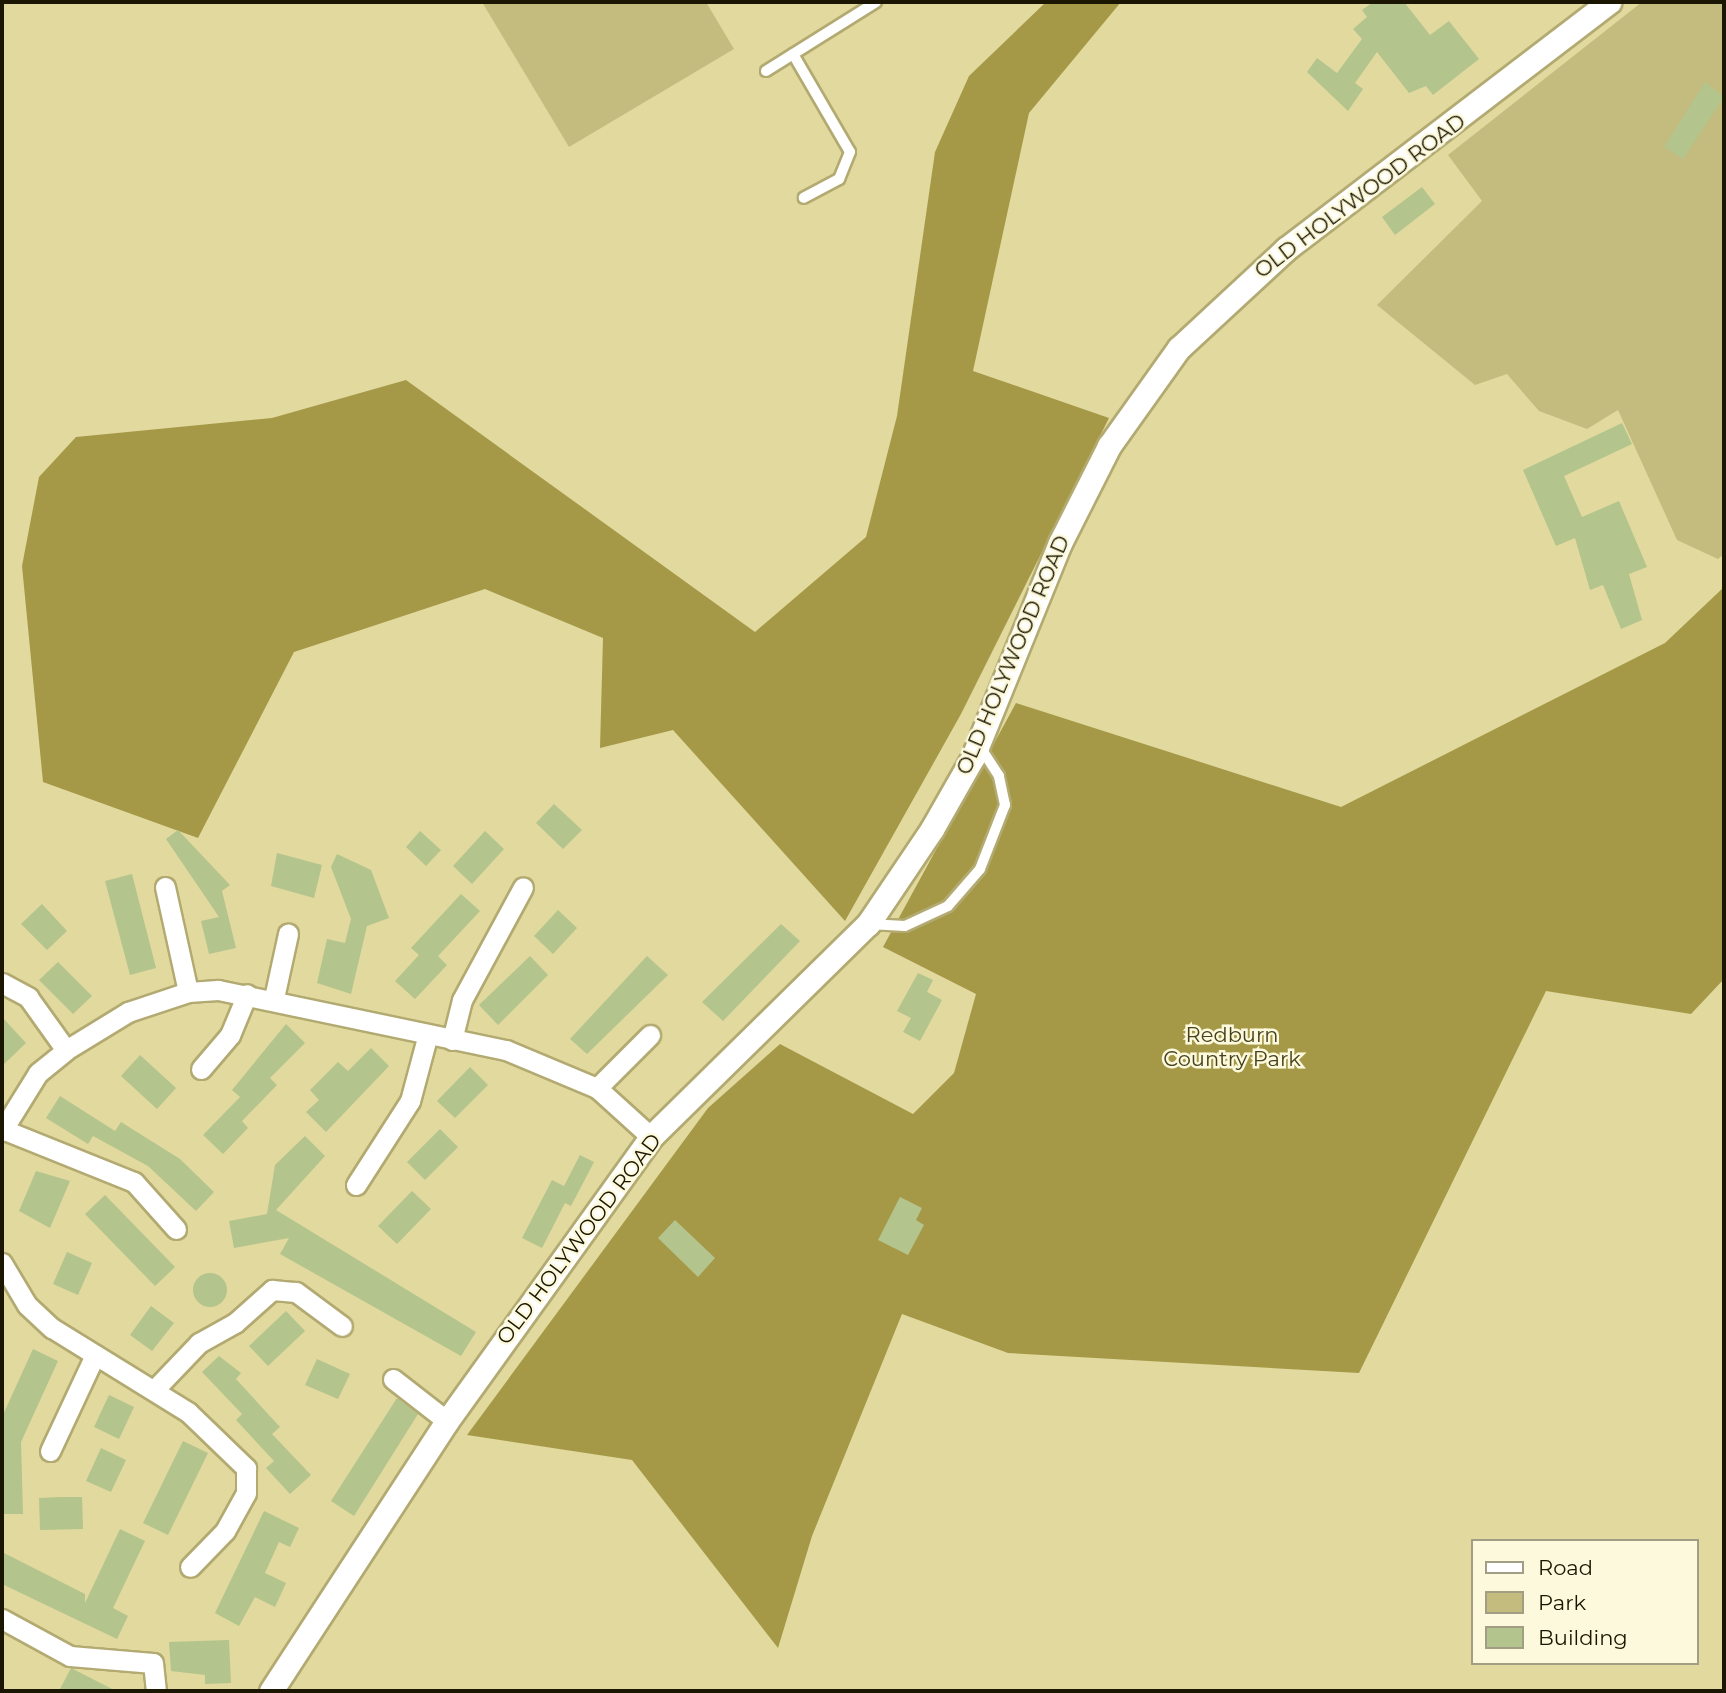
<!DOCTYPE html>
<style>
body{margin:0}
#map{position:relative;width:1726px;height:1693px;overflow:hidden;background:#e1d99e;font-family:Montserrat,sans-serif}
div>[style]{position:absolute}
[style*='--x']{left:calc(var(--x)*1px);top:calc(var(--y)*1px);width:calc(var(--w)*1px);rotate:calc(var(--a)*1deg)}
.green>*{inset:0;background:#c4bc7f}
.forest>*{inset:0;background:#a59947}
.building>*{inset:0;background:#b4c48d}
.round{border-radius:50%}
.roads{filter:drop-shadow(2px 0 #b2aa71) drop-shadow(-2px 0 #b2aa71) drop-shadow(0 2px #b2aa71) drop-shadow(0 -2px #b2aa71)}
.service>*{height:10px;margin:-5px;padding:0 5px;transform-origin:5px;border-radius:5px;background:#fff}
.minor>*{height:19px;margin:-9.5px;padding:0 9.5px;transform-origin:9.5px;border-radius:9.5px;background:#fff}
.tertiary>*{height:23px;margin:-11.5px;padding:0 11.5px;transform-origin:11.5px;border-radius:11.5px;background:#fff}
span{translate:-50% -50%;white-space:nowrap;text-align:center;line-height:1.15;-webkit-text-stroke:5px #fdf9dc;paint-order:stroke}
.street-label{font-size:21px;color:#1a1602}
.park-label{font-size:21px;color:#47421e}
.frame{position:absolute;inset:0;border:4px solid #1a1602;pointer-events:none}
.legend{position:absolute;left:1471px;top:1539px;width:228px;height:126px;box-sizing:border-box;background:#fdf9dc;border:2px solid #a29e85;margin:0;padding:9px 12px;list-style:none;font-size:21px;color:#1a1602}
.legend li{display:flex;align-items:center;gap:14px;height:35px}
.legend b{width:35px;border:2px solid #a29e85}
</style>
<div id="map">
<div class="green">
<i style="clip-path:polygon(482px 2px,706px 2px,734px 49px,569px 147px)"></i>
<i style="clip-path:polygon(1642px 2px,1724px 2px,1724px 554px,1718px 559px,1677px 540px,1618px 410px,1587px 429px,1539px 411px,1507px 374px,1475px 385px,1377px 305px,1482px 201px,1448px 155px)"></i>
</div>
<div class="forest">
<i style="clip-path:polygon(1046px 2px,1121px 2px,1029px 113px,973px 371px,1109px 418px,961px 714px,845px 921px,673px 730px,600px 748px,603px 638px,485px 589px,294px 652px,198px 838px,43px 782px,22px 566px,39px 477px,76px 437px,272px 418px,406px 380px,755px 632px,866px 537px,897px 416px,935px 152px,969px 76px)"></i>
<i style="clip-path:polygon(1724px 587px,1724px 979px,1691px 1014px,1546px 991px,1359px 1373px,1008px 1353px,902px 1314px,812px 1536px,778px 1648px,632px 1460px,467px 1435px,708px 1108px,780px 1044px,913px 1114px,954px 1073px,976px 994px,883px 947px,1016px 703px,1341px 807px,1665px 643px)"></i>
</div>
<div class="building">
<i style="clip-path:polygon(1373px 2px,1404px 2px,1430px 35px,1449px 21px,1479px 59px,1433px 95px,1426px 86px,1409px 93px,1377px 52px,1355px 83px,1363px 89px,1348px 111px,1307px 72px,1317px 58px,1337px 73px,1362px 39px,1353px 29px,1367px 17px,1362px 10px)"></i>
<i style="clip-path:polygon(1705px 82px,1724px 97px,1683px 159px,1664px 147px)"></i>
<i style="clip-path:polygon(1422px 187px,1435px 204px,1395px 235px,1382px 217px)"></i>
<i style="clip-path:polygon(1622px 423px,1632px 444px,1564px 476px,1582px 517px,1619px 501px,1647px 567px,1629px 574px,1642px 620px,1621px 629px,1603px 585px,1590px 590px,1575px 538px,1556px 546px,1523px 470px)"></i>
<i style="clip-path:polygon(554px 804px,582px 830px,563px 849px,536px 823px)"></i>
<i style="clip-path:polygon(178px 830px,230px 885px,222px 891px,236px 948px,209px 954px,201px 921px,219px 917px,166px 839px)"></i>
<i style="clip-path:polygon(420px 831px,441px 850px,426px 866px,406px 847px)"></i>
<i style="clip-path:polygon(485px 831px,504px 849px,472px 884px,453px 866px)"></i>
<i style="clip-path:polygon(277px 853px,322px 865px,314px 898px,271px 886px)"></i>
<i style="clip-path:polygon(337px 854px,371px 870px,389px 918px,367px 926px,351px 994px,317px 983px,327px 939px,345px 943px,351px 919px,331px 867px)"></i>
<i style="clip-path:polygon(132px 874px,156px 968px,130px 975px,105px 881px)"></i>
<i style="clip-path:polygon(461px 894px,480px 911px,438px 956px,447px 965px,415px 999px,395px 981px,419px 955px,411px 948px)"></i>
<i style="clip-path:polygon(42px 904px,67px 931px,47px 950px,21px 924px)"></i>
<i style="clip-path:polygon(558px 910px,577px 928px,553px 954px,534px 936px)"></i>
<i style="clip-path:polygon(781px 924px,800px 941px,723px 1021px,702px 1002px)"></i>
<i style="clip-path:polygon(530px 956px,548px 975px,498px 1025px,479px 1005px)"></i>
<i style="clip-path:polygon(647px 956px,668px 975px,587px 1054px,570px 1039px)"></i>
<i style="clip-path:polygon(58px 962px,92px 996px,73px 1014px,39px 980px)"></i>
<i style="clip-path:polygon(918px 973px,933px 980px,927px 992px,942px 1000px,920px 1041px,903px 1032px,911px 1018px,897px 1011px)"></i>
<i style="clip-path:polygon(2px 1017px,26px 1043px,2px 1066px)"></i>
<i style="clip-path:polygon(286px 1024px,305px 1043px,270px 1078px,277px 1085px,242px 1121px,248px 1128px,223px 1154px,203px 1135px,240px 1097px,232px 1090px)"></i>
<i style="clip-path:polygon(371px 1048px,389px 1066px,326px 1132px,306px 1112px,319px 1100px,310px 1090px,338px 1062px,348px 1071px)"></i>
<i style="clip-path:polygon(140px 1055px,176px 1088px,157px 1109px,121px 1076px)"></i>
<i style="clip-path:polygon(470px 1067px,488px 1085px,455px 1118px,437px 1101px)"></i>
<i style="clip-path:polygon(60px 1096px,115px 1131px,121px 1122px,180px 1159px,214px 1192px,196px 1211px,148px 1166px,93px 1136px,88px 1144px,46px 1118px)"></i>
<i style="clip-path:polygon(440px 1129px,458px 1147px,425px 1180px,407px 1162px)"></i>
<i style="clip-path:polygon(305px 1136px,325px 1156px,276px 1210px,476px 1332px,461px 1356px,280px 1254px,289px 1238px,234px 1248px,229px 1221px,267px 1214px,275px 1165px)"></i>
<i style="clip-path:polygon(580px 1155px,594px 1162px,571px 1206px,565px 1203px,542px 1248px,522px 1238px,552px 1180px,564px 1186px)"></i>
<i style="clip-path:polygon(36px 1171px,70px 1181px,50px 1228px,19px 1211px)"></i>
<i style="clip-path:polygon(412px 1191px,431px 1209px,397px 1244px,378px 1226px)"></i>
<i style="clip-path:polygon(105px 1195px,175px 1267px,155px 1286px,85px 1214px)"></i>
<i style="clip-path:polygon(900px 1197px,922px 1208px,916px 1220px,924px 1225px,908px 1255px,878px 1240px)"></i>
<i style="clip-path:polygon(675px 1220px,715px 1258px,698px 1277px,658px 1238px)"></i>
<i style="clip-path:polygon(67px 1252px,92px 1263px,78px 1295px,53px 1284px)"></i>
<i class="round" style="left:193px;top:1273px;width:34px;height:34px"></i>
<i style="clip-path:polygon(151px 1306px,174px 1323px,152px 1351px,130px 1335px)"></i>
<i style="clip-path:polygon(286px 1311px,305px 1331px,268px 1366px,249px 1346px)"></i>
<i style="clip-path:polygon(33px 1349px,58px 1361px,21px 1442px,23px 1514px,2px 1514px,2px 1417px)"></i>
<i style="clip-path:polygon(219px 1356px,241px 1373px,236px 1379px,280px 1427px,272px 1434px,311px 1475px,290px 1494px,266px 1468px,274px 1461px,236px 1420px,242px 1414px,202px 1372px)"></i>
<i style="clip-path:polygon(317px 1359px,350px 1374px,338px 1399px,305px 1385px)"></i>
<i style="clip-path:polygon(109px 1395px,134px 1407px,119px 1439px,94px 1427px)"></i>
<i style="clip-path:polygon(397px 1398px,418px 1414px,354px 1516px,331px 1501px)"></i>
<i style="clip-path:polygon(183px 1441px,208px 1453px,168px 1535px,143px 1523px)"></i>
<i style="clip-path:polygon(101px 1448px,126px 1460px,111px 1492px,86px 1481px)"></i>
<i style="clip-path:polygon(60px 1497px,82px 1497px,83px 1529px,40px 1530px,39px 1498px)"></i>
<i style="clip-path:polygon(264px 1511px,299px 1528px,290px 1547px,279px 1542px,265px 1573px,286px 1583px,275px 1607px,255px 1597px,239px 1626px,215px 1613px)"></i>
<i style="clip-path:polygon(120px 1529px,145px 1541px,113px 1608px,128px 1616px,117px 1639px,2px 1584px,2px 1552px,85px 1594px,85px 1603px)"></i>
<i style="clip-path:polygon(229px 1640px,231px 1683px,205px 1684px,205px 1675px,171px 1671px,169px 1642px)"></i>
<i style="clip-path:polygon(71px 1668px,116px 1691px,59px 1691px)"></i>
</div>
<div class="roads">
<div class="service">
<i style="--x:793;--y:54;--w:113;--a:59.8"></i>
<i style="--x:850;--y:152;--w:29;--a:112"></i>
<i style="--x:839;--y:179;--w:40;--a:152"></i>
<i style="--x:766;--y:71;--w:130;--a:-32.1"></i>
<i style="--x:869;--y:924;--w:36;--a:3"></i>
<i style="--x:905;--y:926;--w:47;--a:-24.9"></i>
<i style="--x:948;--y:906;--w:49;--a:-49.1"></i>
<i style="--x:980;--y:869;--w:69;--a:-68.7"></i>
<i style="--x:1005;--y:805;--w:30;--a:-102"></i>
<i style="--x:999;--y:776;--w:35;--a:-123"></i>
</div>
<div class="minor">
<i style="--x:165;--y:887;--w:107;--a:77.6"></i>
<i style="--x:2;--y:983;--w:30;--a:28"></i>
<i style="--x:28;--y:997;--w:65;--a:54.4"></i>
<i style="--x:274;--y:998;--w:66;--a:-77.7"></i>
<i style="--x:452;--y:1040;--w:41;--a:-76"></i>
<i style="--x:462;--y:1000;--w:128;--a:-61.6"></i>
<i style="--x:201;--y:1069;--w:45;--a:-49.5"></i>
<i style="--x:230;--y:1035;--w:44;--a:-67.5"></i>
<i style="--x:597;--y:1088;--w:75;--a:-45"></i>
<i style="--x:2;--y:1129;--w:142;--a:21.9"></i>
<i style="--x:134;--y:1182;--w:63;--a:48.2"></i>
<i style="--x:2;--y:1131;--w:68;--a:-58.2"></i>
<i style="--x:38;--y:1073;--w:36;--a:-39"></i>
<i style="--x:66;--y:1050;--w:73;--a:-31.5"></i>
<i style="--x:128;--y:1012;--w:63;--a:-18.4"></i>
<i style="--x:188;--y:992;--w:30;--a:-4"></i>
<i style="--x:218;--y:990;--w:294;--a:11.8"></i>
<i style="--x:506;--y:1050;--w:99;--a:22.7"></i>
<i style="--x:597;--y:1088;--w:73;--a:42.2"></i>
<i style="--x:356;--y:1185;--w:100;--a:-57.3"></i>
<i style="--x:410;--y:1101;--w:69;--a:-75"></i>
<i style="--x:2;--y:1263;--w:49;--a:59.2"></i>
<i style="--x:27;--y:1305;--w:34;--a:43"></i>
<i style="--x:52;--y:1328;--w:160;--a:31.7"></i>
<i style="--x:188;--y:1412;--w:81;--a:44"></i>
<i style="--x:246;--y:1468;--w:25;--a:90"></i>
<i style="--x:246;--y:1493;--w:43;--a:118.9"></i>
<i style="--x:225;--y:1531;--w:50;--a:134.2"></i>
<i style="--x:393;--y:1379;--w:68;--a:37.9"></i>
<i style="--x:155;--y:1389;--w:64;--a:-46.3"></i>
<i style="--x:199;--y:1343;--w:41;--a:-29.1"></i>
<i style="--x:235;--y:1323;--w:50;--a:-41.7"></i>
<i style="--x:272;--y:1290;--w:24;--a:5"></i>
<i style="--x:296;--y:1292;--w:57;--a:36.5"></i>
<i style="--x:50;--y:1451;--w:106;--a:-64.9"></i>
<i style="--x:2;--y:1619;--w:77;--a:28.6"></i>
<i style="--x:70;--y:1656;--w:83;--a:4.8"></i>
<i style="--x:153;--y:1663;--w:28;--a:84"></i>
</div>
<div class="tertiary">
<i style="--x:271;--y:1691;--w:322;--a:-56.9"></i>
<i style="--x:447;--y:1421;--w:350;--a:-54.3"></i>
<i style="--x:651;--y:1137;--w:304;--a:-44.5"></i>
<i style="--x:868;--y:924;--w:115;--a:-56"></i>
<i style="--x:932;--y:829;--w:83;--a:-60.3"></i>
<i style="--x:973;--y:757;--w:231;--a:-67.9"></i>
<i style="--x:1060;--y:543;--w:109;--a:-63.2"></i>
<i style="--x:1109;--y:446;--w:120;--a:-54.5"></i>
<i style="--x:1179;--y:348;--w:146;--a:-42.8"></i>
<i style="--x:1286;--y:249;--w:407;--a:-37.4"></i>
</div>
</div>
<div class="street-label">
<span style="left:1360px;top:196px;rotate:-37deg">OLD HOLYWOOD ROAD</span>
<span style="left:1013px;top:655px;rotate:-67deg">OLD HOLYWOOD ROAD</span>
<span style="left:579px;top:1239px;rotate:-53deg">OLD HOLYWOOD ROAD</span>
</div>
<div class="park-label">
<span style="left:1232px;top:1047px">Redburn<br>Country Park</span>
</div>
<div class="frame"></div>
<ul class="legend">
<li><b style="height:9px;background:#fff"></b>Road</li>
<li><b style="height:19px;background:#c4bc7f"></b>Park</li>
<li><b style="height:19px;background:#b4c48d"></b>Building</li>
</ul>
</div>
